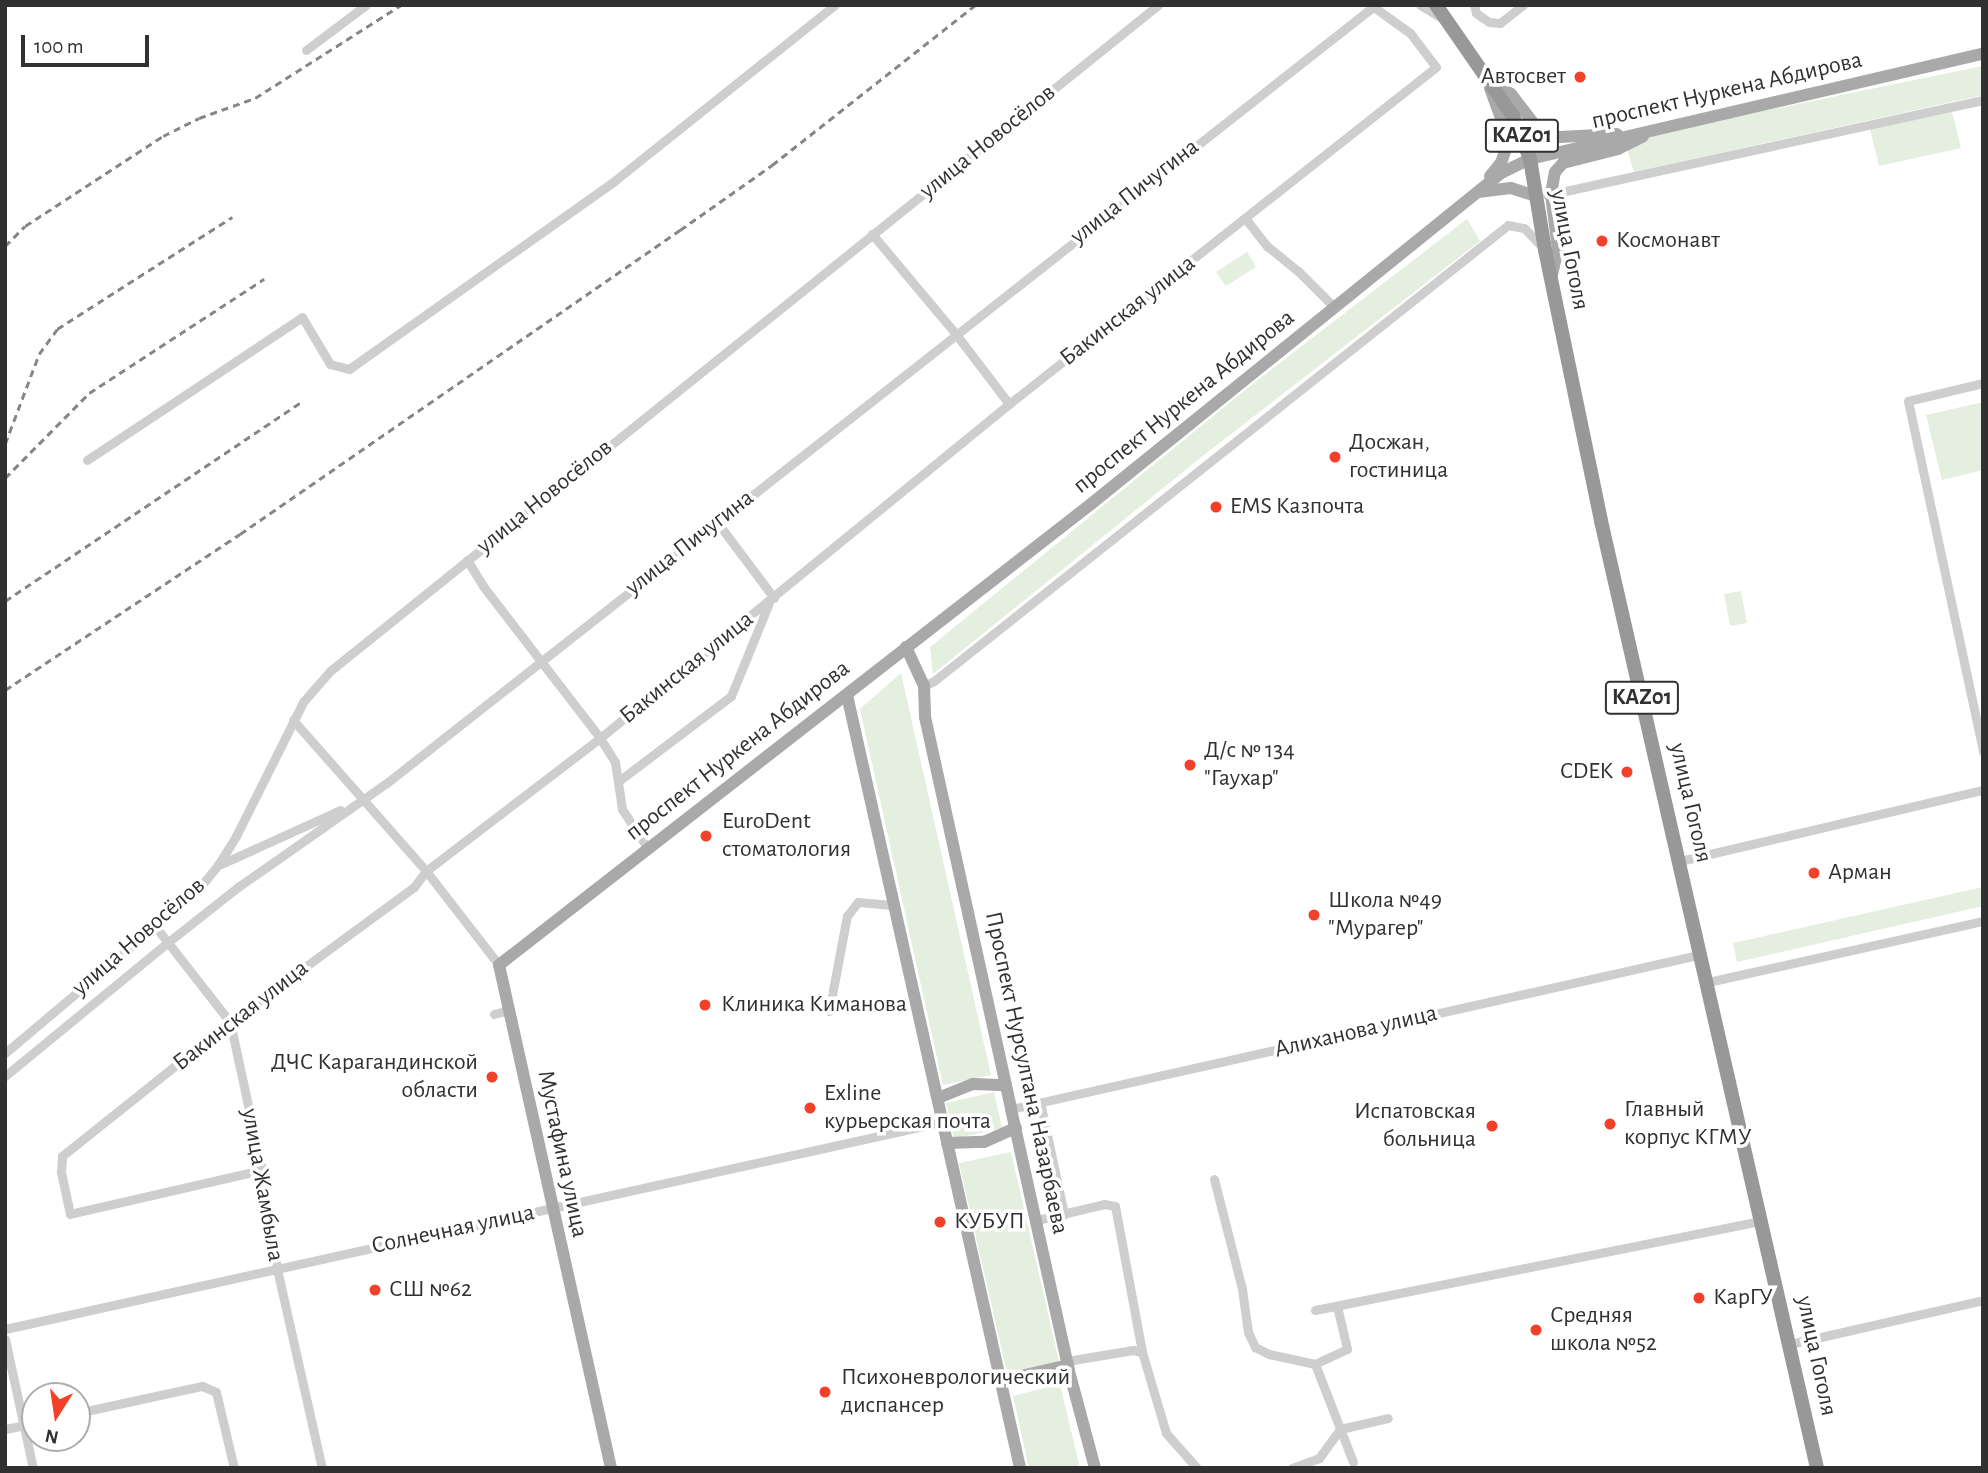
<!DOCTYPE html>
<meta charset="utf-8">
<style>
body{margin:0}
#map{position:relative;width:1988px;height:1473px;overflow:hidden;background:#fff;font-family:"Alegreya Sans",sans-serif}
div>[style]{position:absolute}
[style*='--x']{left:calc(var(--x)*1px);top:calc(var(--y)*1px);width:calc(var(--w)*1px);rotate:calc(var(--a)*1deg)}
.green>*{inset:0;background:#e4efdf}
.minor>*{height:9px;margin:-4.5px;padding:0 4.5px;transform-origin:4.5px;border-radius:4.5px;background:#cecece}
.major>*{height:12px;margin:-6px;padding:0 6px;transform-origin:6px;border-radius:6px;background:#a9a9a9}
.highway>*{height:14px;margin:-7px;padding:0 7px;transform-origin:7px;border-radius:7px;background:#989898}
.rail>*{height:2.5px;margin-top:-1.25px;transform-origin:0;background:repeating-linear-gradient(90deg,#868686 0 7px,transparent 0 12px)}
.dots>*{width:19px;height:19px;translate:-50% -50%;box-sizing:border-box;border:4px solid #fff;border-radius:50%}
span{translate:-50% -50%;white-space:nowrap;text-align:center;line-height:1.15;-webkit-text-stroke:7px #fff;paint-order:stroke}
.shield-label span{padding:2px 5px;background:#fff;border:2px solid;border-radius:5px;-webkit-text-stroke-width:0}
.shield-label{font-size:23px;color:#313131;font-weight:700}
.poi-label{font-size:24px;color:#313131}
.right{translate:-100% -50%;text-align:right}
.left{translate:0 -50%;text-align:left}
.street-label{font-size:24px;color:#313131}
.frame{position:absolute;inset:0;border:7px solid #313131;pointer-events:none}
.north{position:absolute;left:21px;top:1382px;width:70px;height:70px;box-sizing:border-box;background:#fff;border:2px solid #adadad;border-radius:50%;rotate:192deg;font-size:19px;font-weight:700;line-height:28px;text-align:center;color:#313131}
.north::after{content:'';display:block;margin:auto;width:24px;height:32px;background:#f34028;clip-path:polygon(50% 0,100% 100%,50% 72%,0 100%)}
.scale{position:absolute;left:21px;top:35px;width:128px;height:32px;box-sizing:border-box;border:4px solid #313131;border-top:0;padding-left:9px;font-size:21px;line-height:24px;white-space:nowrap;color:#313131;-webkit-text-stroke:5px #fff;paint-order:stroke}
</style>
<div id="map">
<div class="green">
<i style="clip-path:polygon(1983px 66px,1983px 95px,1634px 172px,1627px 149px,1656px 133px)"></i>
<i style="clip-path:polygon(1952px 112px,1961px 148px,1879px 166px,1870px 129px)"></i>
<i style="clip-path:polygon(1467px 219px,1480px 241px,1204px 455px,933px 674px,930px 647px,1255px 382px)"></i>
<i style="clip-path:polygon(1247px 252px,1256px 267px,1226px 286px,1216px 272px)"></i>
<i style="clip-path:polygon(1983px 402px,1983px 470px,1942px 480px,1926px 415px)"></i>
<i style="clip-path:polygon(1741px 591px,1747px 623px,1730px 626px,1724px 594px)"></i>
<i style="clip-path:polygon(901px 673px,991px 1075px,943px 1085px,860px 709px)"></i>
<i style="clip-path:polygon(1983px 887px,1983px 906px,1737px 962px,1733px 943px)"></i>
<i style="clip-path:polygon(994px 1092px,1002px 1128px,954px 1139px,946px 1103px)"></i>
<i style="clip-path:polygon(1011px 1152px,1059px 1361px,1007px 1373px,959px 1163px)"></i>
<i style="clip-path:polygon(1060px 1384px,1080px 1468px,1029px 1468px,1013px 1396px)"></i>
</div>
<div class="minor">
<i style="--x:1420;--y:5;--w:27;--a:31"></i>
<i style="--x:1474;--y:5;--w:8;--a:76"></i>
<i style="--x:1476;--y:13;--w:16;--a:35"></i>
<i style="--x:1489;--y:22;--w:11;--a:5"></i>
<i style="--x:1500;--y:23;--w:29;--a:-38"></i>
<i style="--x:306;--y:50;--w:75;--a:-36.9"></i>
<i style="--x:1547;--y:195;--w:446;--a:-12.3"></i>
<i style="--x:1245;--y:218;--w:36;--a:52"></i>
<i style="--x:1267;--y:246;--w:40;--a:39"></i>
<i style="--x:1298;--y:271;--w:52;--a:45"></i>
<i style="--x:872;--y:234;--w:129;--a:50"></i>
<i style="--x:955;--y:333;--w:89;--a:52.7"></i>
<i style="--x:1983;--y:383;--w:77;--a:166.5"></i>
<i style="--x:1908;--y:401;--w:359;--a:77.9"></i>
<i style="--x:87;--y:460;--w:258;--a:-33.6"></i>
<i style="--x:302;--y:317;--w:55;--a:59.2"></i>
<i style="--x:330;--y:364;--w:20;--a:15"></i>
<i style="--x:349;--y:369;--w:324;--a:-35.3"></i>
<i style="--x:613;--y:182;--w:284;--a:-38.6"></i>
<i style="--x:717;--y:522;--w:95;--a:53.1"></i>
<i style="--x:467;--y:560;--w:31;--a:58"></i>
<i style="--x:483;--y:586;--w:192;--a:52.4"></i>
<i style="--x:600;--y:738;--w:28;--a:58"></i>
<i style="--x:615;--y:762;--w:48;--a:81.5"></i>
<i style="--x:622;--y:809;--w:45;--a:56.7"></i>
<i style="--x:924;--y:686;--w:11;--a:-27"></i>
<i style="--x:934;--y:681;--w:733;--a:-38.46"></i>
<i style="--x:1508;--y:225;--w:16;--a:11"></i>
<i style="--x:1524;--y:228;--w:28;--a:46"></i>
<i style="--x:293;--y:720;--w:201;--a:48.6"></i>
<i style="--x:426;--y:871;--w:119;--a:52.2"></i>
<i style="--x:620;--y:780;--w:139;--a:-37.1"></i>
<i style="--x:731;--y:696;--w:100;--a:-67.8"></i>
<i style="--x:1680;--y:861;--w:311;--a:-13.2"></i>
<i style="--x:219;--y:865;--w:133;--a:-24.4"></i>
<i style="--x:155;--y:926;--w:122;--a:52"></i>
<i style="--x:230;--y:1022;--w:151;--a:77.8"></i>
<i style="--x:262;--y:1170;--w:100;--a:81.4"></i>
<i style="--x:277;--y:1269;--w:204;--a:77.3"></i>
<i style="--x:1708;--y:982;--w:282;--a:-12.5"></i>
<i style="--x:829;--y:1011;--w:97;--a:-79.3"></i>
<i style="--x:847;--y:916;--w:18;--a:-52"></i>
<i style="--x:858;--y:902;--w:34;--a:5"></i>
<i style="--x:494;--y:1014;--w:16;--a:-15"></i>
<i style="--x:5;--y:1053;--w:250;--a:-40.1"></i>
<i style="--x:196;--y:892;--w:35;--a:-51"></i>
<i style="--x:218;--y:865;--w:34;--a:-58"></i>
<i style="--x:236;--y:836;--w:150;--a:-63.4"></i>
<i style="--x:303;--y:702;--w:41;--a:-48.9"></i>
<i style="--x:330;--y:671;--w:1063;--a:-38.81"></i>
<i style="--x:5;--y:1076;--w:210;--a:-39.4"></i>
<i style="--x:167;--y:943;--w:90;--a:-38.3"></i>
<i style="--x:238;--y:887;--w:183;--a:-35"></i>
<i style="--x:388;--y:782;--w:1253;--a:-38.2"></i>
<i style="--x:1040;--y:1102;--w:115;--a:77.9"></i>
<i style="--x:1011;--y:1109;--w:708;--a:-12.64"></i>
<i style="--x:262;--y:1170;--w:197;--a:167.1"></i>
<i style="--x:70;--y:1214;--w:43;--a:-102.1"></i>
<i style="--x:61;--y:1172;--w:16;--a:-86"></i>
<i style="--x:62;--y:1156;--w:215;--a:-38.6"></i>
<i style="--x:230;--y:1022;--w:228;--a:-36.3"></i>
<i style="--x:414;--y:887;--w:20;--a:-53"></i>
<i style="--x:426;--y:871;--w:219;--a:-37.4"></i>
<i style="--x:600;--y:738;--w:528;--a:-39.24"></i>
<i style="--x:1009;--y:404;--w:544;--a:-38.28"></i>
<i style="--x:1436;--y:67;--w:43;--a:-127.4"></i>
<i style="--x:1410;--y:33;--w:48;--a:-144.3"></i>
<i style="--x:1214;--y:1179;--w:114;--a:75.7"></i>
<i style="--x:1242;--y:1289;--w:43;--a:82.1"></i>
<i style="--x:1248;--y:1332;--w:17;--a:65"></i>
<i style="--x:1255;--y:1347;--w:16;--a:27"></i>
<i style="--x:1269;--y:1354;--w:47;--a:12.3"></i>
<i style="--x:1037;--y:1220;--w:69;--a:-13.4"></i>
<i style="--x:1104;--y:1204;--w:11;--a:10"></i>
<i style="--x:1115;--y:1206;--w:148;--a:79.5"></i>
<i style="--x:1337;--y:1306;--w:44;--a:76.9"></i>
<i style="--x:1347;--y:1349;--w:35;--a:155"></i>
<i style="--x:1315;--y:1364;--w:105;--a:68.8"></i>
<i style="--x:1315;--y:1310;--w:456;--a:-11.3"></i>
<i style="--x:5;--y:1329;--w:960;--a:-12.46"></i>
<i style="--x:5;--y:1339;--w:132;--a:77.8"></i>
<i style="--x:1790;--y:1344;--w:198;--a:-12.8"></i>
<i style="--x:1067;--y:1361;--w:67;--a:-9.5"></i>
<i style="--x:1133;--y:1350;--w:9;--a:13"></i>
<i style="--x:1142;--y:1352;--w:84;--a:73.5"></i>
<i style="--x:1166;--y:1433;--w:47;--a:48.5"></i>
<i style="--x:77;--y:1413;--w:128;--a:-12.2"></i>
<i style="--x:202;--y:1386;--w:15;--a:23"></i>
<i style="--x:216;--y:1392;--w:78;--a:76.7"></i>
<i style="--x:5;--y:1429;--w:31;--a:-11"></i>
<i style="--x:1292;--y:1468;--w:29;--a:-20"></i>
<i style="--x:1319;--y:1458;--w:36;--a:-54"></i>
<i style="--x:1340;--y:1429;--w:49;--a:-12.9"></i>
</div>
<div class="major">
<i style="--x:1492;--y:83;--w:22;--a:30"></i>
<i style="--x:1511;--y:94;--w:44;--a:52.4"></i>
<i style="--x:1538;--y:129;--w:13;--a:27"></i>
<i style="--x:1550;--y:135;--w:10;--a:11"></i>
<i style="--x:1560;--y:137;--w:57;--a:-3"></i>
<i style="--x:1490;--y:176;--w:17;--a:-50"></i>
<i style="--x:1501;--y:163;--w:24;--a:-71"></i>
<i style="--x:1509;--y:140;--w:55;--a:-110.1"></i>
<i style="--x:1478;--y:192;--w:33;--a:-7"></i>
<i style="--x:1511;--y:188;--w:25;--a:18"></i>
<i style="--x:1551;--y:279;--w:31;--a:-77"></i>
<i style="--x:1558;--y:249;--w:55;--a:-97.3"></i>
<i style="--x:1551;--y:194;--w:22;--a:-80"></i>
<i style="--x:1555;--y:172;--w:12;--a:-48"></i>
<i style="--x:1563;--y:163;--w:57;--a:-14.3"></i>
<i style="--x:1618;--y:149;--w:28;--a:-27"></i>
<i style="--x:906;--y:647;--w:43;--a:65.2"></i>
<i style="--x:924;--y:686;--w:31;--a:88"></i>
<i style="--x:925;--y:717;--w:401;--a:77.6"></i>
<i style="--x:1011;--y:1109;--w:268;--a:77.5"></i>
<i style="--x:1069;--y:1371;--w:100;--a:75"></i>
<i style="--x:847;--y:695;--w:792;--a:77.38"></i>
<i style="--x:938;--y:1098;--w:38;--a:-22"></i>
<i style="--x:973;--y:1084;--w:33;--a:2"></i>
<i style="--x:947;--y:1143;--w:37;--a:-2"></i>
<i style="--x:984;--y:1142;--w:35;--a:-24"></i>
<i style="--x:1000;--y:1381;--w:70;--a:-13.2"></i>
<i style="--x:611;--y:1468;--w:515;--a:-102.55"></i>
<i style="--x:499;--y:965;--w:750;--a:-37.91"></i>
<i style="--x:1091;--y:504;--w:527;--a:-38.91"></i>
<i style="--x:1501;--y:173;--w:32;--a:-26"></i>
<i style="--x:1530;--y:159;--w:465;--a:-13.1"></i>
</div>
<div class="highway">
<i style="--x:1436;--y:5;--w:135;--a:55.3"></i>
<i style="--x:1513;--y:116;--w:46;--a:68.4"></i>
<i style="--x:1530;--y:159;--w:92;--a:80.6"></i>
<i style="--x:1545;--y:250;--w:277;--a:78.3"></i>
<i style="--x:1601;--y:521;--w:971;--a:77.15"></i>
</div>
<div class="rail">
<i style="--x:5;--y:246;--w:28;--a:-45"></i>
<i style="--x:25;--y:226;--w:165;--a:-33.1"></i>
<i style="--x:163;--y:136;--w:40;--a:-26.6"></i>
<i style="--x:199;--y:118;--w:59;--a:-19.7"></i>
<i style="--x:255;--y:98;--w:173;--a:-32.5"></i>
<i style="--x:5;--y:444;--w:96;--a:-69.3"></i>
<i style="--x:39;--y:354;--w:31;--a:-54"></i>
<i style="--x:57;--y:329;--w:208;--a:-32.6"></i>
<i style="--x:5;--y:478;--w:120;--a:-45.3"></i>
<i style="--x:89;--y:393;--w:209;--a:-33.1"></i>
<i style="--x:5;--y:601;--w:359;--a:-33.9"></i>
<i style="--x:5;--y:690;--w:282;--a:-33.6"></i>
<i style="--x:240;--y:534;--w:535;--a:-34.64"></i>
<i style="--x:680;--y:230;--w:113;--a:-35.2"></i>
<i style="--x:772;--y:165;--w:258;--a:-38.2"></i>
</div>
<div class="dots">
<i style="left:1580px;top:77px;background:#f34028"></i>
<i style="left:1602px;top:241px;background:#f34028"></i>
<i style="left:1335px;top:457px;background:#f34028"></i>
<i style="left:1216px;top:507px;background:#f34028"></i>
<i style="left:1190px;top:765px;background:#f34028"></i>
<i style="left:1627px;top:772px;background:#f34028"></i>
<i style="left:706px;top:836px;background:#f34028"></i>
<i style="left:1814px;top:873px;background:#f34028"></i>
<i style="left:1314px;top:915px;background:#f34028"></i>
<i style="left:705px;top:1005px;background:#f34028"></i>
<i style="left:492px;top:1077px;background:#f34028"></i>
<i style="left:810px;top:1108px;background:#f34028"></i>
<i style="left:1610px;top:1124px;background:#f34028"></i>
<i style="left:1492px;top:1126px;background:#f34028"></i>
<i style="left:940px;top:1222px;background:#f34028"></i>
<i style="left:375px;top:1290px;background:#f34028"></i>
<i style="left:1699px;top:1298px;background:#f34028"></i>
<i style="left:1536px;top:1330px;background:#f34028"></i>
<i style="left:825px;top:1392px;background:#f34028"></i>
</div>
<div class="shield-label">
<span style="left:1522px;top:136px">KАZ01</span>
<span style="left:1642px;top:698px">KАZ01</span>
</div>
<div class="poi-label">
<span class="right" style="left:1566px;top:77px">Автосвет</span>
<span class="left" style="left:1616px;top:241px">Космонавт</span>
<span class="left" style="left:1349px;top:457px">Досжан,<br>гостиница</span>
<span class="left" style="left:1230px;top:507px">EMS Казпочта</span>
<span class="left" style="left:1204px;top:765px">Д/с № 134<br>"Гаухар"</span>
<span class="right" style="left:1613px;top:772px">CDEK</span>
<span class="left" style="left:722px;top:836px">EuroDent<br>стоматология</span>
<span class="left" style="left:1828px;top:873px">Арман</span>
<span class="left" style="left:1328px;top:915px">Школа №49<br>"Мурагер"</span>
<span class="left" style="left:721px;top:1005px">Клиника Киманова</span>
<span class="right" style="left:478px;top:1077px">ДЧС Карагандинской<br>области</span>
<span class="left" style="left:824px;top:1108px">Exline<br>курьерская почта</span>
<span class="left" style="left:1624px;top:1124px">Главный<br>корпус КГМУ</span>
<span class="right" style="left:1476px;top:1126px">Испатовская<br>больница</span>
<span class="left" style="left:954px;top:1222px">КУБУП</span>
<span class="left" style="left:389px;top:1290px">СШ №62</span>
<span class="left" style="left:1713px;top:1298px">КарГУ</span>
<span class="left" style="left:1550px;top:1330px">Средняя<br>школа №52</span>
<span class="left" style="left:841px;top:1392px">Психоневрологический<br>диспансер</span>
</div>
<div class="street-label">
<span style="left:1727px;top:91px;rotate:-13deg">проспект Нуркена Абдирова</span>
<span style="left:988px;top:142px;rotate:-39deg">улица Новосёлов</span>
<span style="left:1135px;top:192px;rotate:-38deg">улица Пичугина</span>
<span style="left:1569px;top:250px;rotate:79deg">улица Гоголя</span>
<span style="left:1128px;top:311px;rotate:-38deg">Бакинская улица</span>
<span style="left:1184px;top:402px;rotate:-39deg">проспект Нуркена Абдирова</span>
<span style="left:545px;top:497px;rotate:-39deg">улица Новосёлов</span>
<span style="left:690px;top:543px;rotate:-38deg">улица Пичугина</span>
<span style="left:687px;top:668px;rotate:-39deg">Бакинская улица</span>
<span style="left:738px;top:751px;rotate:-38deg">проспект Нуркена Абдирова</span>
<span style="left:1690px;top:803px;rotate:77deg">улица Гоголя</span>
<span style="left:139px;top:937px;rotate:-41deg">улица Новосёлов</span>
<span style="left:241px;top:1016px;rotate:-38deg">Бакинская улица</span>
<span style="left:1356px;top:1032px;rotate:-13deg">Алиханова улица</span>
<span style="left:1026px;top:1073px;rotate:78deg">Проспект Нурсултана Назарбаева</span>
<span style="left:562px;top:1154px;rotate:78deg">Мустафина улица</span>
<span style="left:262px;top:1185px;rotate:80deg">улица Жамбыла</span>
<span style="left:453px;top:1230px;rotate:-12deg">Солнечная улица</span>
<span style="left:1816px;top:1356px;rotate:78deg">улица Гоголя</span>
</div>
<div class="frame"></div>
<div class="north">N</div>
<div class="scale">100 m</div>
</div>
